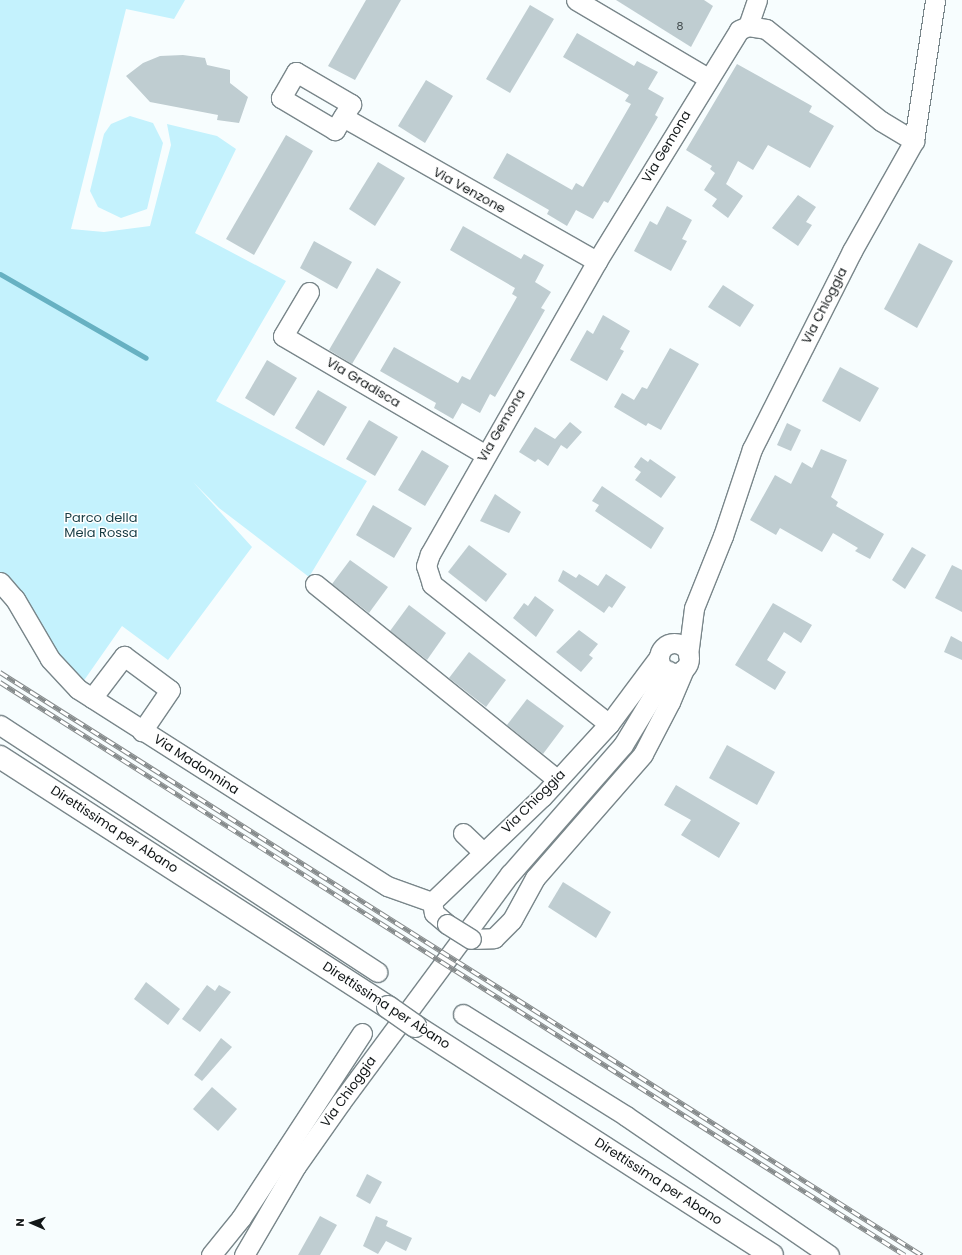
<!DOCTYPE html>
<style>
body{margin:0}
#map{position:relative;width:962px;height:1255px;overflow:hidden;background:#f7fdfe;font-family:Poppins,sans-serif}
div>[style]{position:absolute}
[style*='--x']{left:calc(var(--x)*1px);top:calc(var(--y)*1px);width:calc(var(--w)*1px);rotate:calc(var(--a)*1deg)}
.green>*{inset:0;background:#c4f2fd}
.stream>*{height:5px;margin:-2.5px;padding:0 2.5px;transform-origin:2.5px;border-radius:2.5px;background:#67b1c2}
.building>*{inset:0;background:#bfcdd1}
.roads{filter:drop-shadow(1px 0 #79868a) drop-shadow(-1px 0 #79868a) drop-shadow(0 1px #79868a) drop-shadow(0 -1px #79868a)}
.minor>*{height:19px;margin:-9.5px;padding:0 9.5px;transform-origin:9.5px;border-radius:9.5px;background:#fff}
.minor>.ring{margin:-9.5px;padding:0;box-sizing:content-box;background:none;border:19px solid #fff;border-radius:50%}
.highway>*{height:22px;margin:-11px;padding:0 11px;transform-origin:11px;border-radius:11px;background:#fff}
.rail>*{height:4.5px;margin-top:-2.25px;transform-origin:0;background:repeating-linear-gradient(90deg,#fff 0 9px,#868b8c 0 18px);box-sizing:border-box;border-block:1px solid #868b8c}
.bridges{filter:drop-shadow(1px 0 #79868a) drop-shadow(-1px 0 #79868a) drop-shadow(0 1px #79868a) drop-shadow(0 -1px #79868a)}
.minor-bridge>*{height:19px;margin:-9.5px;padding:0 9.5px;transform-origin:9.5px;border-radius:9.5px;background:#fff}
.highway-bridge>*{height:22px;margin:-11px;padding:0 11px;transform-origin:11px;border-radius:11px;background:#fff}
span{translate:-50% -50%;white-space:nowrap;text-align:center;line-height:1.15;-webkit-text-stroke:3px #fff;paint-order:stroke}
.number-label{font-size:11px;color:#3c4446}
.number-label span{-webkit-text-stroke-width:0}
.street-label{font-size:13px;color:#111617}
.park-label{font-size:13px;color:#183c44}
.north{position:absolute;left:12px;top:1203px;width:40px;height:40px;-webkit-text-stroke:3px #fff;paint-order:stroke;rotate:272deg;font-size:11px;font-weight:700;line-height:16px;text-align:center;color:#111617}
.north::after{content:'';display:block;margin:auto;width:14px;height:18px;background:#111617;clip-path:polygon(50% 0,100% 100%,50% 72%,0 100%)}
</style>
<div id="map">
<div class="green">
<i style="clip-path:polygon(0 0,185px 0,174px 19px,126px 9px,71px 229px,104px 232px,150px 226px,171px 145px,167px 124px,217px 136px,236px 149px,195px 233px,286px 281px,216px 401px,367px 481px,309px 577px,219px 508px,193px 482px,252px 547px,168px 660px,122px 626px,78px 689px,0 584px)"></i>
<i style="clip-path:polygon(130px 116px,153px 123px,163px 143px,147px 209px,121px 218px,98px 207px,90px 191px,104px 134px,111px 124px)"></i>
</div>
<div class="stream">
<i style="--x:0;--y:274;--w:168;--a:29.9"></i>
</div>
<div class="building">
<i style="clip-path:polygon(366px 0,401px 0,355px 80px,328px 66px)"></i>
<i style="clip-path:polygon(616px 0,704px 0,713px 6px,691px 47px)"></i>
<i style="clip-path:polygon(530px 5px,554px 19px,510px 93px,486px 79px)"></i>
<i style="clip-path:polygon(577px 33px,634px 66px,637px 61px,658px 72px,648px 89px,664px 98px,655px 115px,658px 117px,608px 203px,604px 201px,593px 219px,576px 210px,567px 226px,547px 214px,549px 210px,493px 178px,507px 153px,572px 190px,576px 183px,583px 187px,631px 104px,625px 101px,629px 95px,563px 57px)"></i>
<i style="clip-path:polygon(183px 55px,205px 58px,207px 65px,230px 70px,230px 83px,248px 97px,239px 123px,217px 120px,218px 115px,150px 102px,126px 76px,143px 63px,160px 56px)"></i>
<i style="clip-path:polygon(737px 64px,812px 106px,809px 112px,834px 126px,810px 168px,768px 145px,753px 170px,738px 161px,726px 184px,743px 196px,728px 218px,712px 206px,717px 199px,704px 190px,715px 173px,710px 169px,712px 166px,686px 150px)"></i>
<i style="clip-path:polygon(426px 80px,453px 96px,425px 143px,398px 126px)"></i>
<i style="clip-path:polygon(286px 135px,313px 151px,254px 255px,226px 239px)"></i>
<i style="clip-path:polygon(378px 162px,405px 178px,375px 226px,349px 209px)"></i>
<i style="clip-path:polygon(798px 195px,816px 207px,806px 222px,812px 225px,798px 246px,772px 228px)"></i>
<i style="clip-path:polygon(667px 206px,692px 220px,682px 239px,687px 241px,671px 271px,634px 251px,650px 221px,657px 225px)"></i>
<i style="clip-path:polygon(463px 226px,521px 259px,524px 254px,544px 265px,535px 282px,551px 292px,541px 308px,545px 310px,495px 397px,490px 394px,480px 413px,462px 403px,453px 419px,434px 408px,436px 403px,380px 371px,394px 347px,458px 383px,462px 376px,470px 380px,517px 297px,512px 294px,515px 288px,450px 250px)"></i>
<i style="clip-path:polygon(314px 241px,352px 262px,337px 289px,300px 268px)"></i>
<i style="clip-path:polygon(919px 243px,953px 261px,917px 328px,884px 309px)"></i>
<i style="clip-path:polygon(377px 268px,401px 282px,352px 364px,329px 350px)"></i>
<i style="clip-path:polygon(723px 285px,754px 305px,740px 327px,708px 307px)"></i>
<i style="clip-path:polygon(603px 315px,630px 331px,620px 349px,624px 351px,607px 381px,570px 360px,587px 330px,593px 334px)"></i>
<i style="clip-path:polygon(670px 348px,699px 364px,661px 430px,648px 423px,646px 426px,614px 407px,622px 393px,634px 400px,642px 387px,647px 389px)"></i>
<i style="clip-path:polygon(267px 360px,297px 378px,274px 416px,245px 398px)"></i>
<i style="clip-path:polygon(840px 367px,879px 388px,860px 422px,822px 401px)"></i>
<i style="clip-path:polygon(318px 390px,347px 407px,324px 446px,295px 428px)"></i>
<i style="clip-path:polygon(369px 420px,398px 437px,375px 476px,346px 459px)"></i>
<i style="clip-path:polygon(570px 422px,582px 432px,567px 449px,561px 445px,548px 466px,538px 459px,535px 462px,519px 452px,535px 427px,555px 439px)"></i>
<i style="clip-path:polygon(787px 423px,801px 430px,791px 451px,777px 445px)"></i>
<i style="clip-path:polygon(821px 449px,847px 460px,831px 497px,838px 502px,836px 506px,884px 534px,870px 559px,855px 551px,858px 548px,833px 533px,822px 552px,780px 528px,776px 535px,750px 520px,775px 475px,791px 484px,802px 462px,812px 468px)"></i>
<i style="clip-path:polygon(422px 450px,449px 466px,425px 506px,398px 490px)"></i>
<i style="clip-path:polygon(641px 457px,648px 462px,650px 459px,676px 477px,661px 498px,635px 480px,641px 472px,634px 467px)"></i>
<i style="clip-path:polygon(602px 486px,664px 528px,651px 549px,595px 511px,599px 505px,592px 501px)"></i>
<i style="clip-path:polygon(495px 494px,521px 512px,509px 533px,480px 521px)"></i>
<i style="clip-path:polygon(373px 505px,412px 528px,394px 558px,356px 535px)"></i>
<i style="clip-path:polygon(469px 545px,507px 574px,486px 602px,448px 572px)"></i>
<i style="clip-path:polygon(912px 547px,926px 555px,905px 589px,892px 580px)"></i>
<i style="clip-path:polygon(350px 560px,388px 587px,369px 613px,332px 584px)"></i>
<i style="clip-path:polygon(952px 565px,962px 570px,962px 612px,935px 598px)"></i>
<i style="clip-path:polygon(563px 570px,576px 578px,579px 574px,598px 586px,606px 574px,626px 587px,612px 608px,609px 606px,604px 613px,558px 581px)"></i>
<i style="clip-path:polygon(535px 596px,554px 610px,536px 637px,513px 618px,524px 603px,528px 606px)"></i>
<i style="clip-path:polygon(773px 603px,812px 625px,801px 643px,784px 632px,767px 660px,786px 672px,775px 690px,735px 665px)"></i>
<i style="clip-path:polygon(409px 605px,446px 633px,427px 660px,390px 631px)"></i>
<i style="clip-path:polygon(579px 630px,598px 644px,589px 655px,593px 658px,581px 672px,556px 652px)"></i>
<i style="clip-path:polygon(951px 636px,962px 642px,962px 660px,944px 652px)"></i>
<i style="clip-path:polygon(469px 652px,506px 680px,486px 707px,449px 678px)"></i>
<i style="clip-path:polygon(527px 699px,564px 726px,543px 754px,507px 725px)"></i>
<i style="clip-path:polygon(727px 745px,775px 772px,757px 805px,709px 778px)"></i>
<i style="clip-path:polygon(676px 785px,740px 823px,719px 858px,681px 835px,691px 820px,664px 805px)"></i>
<i style="clip-path:polygon(563px 882px,611px 912px,596px 938px,548px 907px)"></i>
<i style="clip-path:polygon(146px 982px,180px 1009px,168px 1025px,134px 999px)"></i>
<i style="clip-path:polygon(207px 985px,215px 991px,219px 985px,231px 992px,200px 1032px,182px 1019px)"></i>
<i style="clip-path:polygon(221px 1038px,232px 1047px,202px 1081px,194px 1075px)"></i>
<i style="clip-path:polygon(212px 1087px,237px 1109px,218px 1131px,193px 1109px)"></i>
<i style="clip-path:polygon(367px 1174px,382px 1182px,370px 1204px,356px 1196px)"></i>
<i style="clip-path:polygon(320px 1216px,337px 1225px,320px 1255px,298px 1255px)"></i>
<i style="clip-path:polygon(376px 1216px,388px 1221px,386px 1226px,412px 1238px,406px 1251px,386px 1241px,378px 1254px,363px 1246px)"></i>
</div>
<div class="roads">
<div class="minor">
<i style="--x:576;--y:0;--w:153;--a:30.6"></i>
<i style="--x:748;--y:26;--w:28;--a:-71"></i>
<i style="--x:296;--y:72;--w:64;--a:30.2"></i>
<i style="--x:351;--y:104;--w:31;--a:122"></i>
<i style="--x:335;--y:130;--w:63;--a:-149.3"></i>
<i style="--x:281;--y:98;--w:30;--a:-60"></i>
<i style="--x:343;--y:117;--w:292;--a:29.6"></i>
<i style="--x:309;--y:292;--w:51;--a:120.6"></i>
<i style="--x:283;--y:336;--w:235;--a:30.4"></i>
<i style="--x:0;--y:582;--w:23;--a:49"></i>
<i style="--x:15;--y:599;--w:69;--a:59.7"></i>
<i style="--x:50;--y:659;--w:41;--a:47"></i>
<i style="--x:78;--y:689;--w:366;--a:32.5"></i>
<i style="--x:387;--y:886;--w:48;--a:19.6"></i>
<i style="--x:315;--y:584;--w:311;--a:38.9"></i>
<i class="ring" style="left:659px;top:643px;width:11px;height:11px"></i>
<i style="--x:688;--y:655;--w:47;--a:-82.7"></i>
<i style="--x:694;--y:608;--w:78;--a:-68.1"></i>
<i style="--x:723;--y:536;--w:92;--a:-71.6"></i>
<i style="--x:752;--y:449;--w:222;--a:-63.2"></i>
<i style="--x:852;--y:251;--w:126;--a:-60.6"></i>
<i style="--x:914;--y:141;--w:143;--a:-81.5"></i>
<i style="--x:92;--y:698;--w:53;--a:-52.7"></i>
<i style="--x:124;--y:656;--w:57;--a:36.5"></i>
<i style="--x:170;--y:690;--w:50;--a:124.3"></i>
<i style="--x:609;--y:724;--w:226;--a:-141.7"></i>
<i style="--x:432;--y:584;--w:19;--a:-108"></i>
<i style="--x:426;--y:566;--w:13;--a:-72"></i>
<i style="--x:430;--y:554;--w:337;--a:-60.3"></i>
<i style="--x:597;--y:261;--w:271;--a:-58.4"></i>
<i style="--x:739;--y:30;--w:10;--a:-24"></i>
<i style="--x:748;--y:26;--w:18;--a:9"></i>
<i style="--x:766;--y:29;--w:147;--a:38.7"></i>
<i style="--x:881;--y:121;--w:39;--a:31"></i>
<i style="--x:0;--y:725;--w:451;--a:33.2"></i>
<i style="--x:463;--y:833;--w:28;--a:44"></i>
<i style="--x:432;--y:902;--w:152;--a:-43.7"></i>
<i style="--x:542;--y:797;--w:99;--a:-47.5"></i>
<i style="--x:609;--y:724;--w:84;--a:-53.3"></i>
<i style="--x:432;--y:902;--w:11;--a:80"></i>
<i style="--x:434;--y:913;--w:17;--a:40"></i>
<i style="--x:471;--y:939;--w:23;--a:-2"></i>
<i style="--x:494;--y:938;--w:25;--a:-45"></i>
<i style="--x:512;--y:920;--w:48;--a:-61.3"></i>
<i style="--x:535;--y:878;--w:164;--a:-48.9"></i>
<i style="--x:643;--y:754;--w:59;--a:-62.6"></i>
<i style="--x:670;--y:702;--w:36;--a:-67"></i>
<i style="--x:463;--y:1014;--w:192;--a:32"></i>
<i style="--x:626;--y:1116;--w:246;--a:34.4"></i>
<i style="--x:211;--y:1255;--w:48;--a:-51"></i>
<i style="--x:241;--y:1218;--w:221;--a:-56.8"></i>
<i style="--x:244;--y:1255;--w:103;--a:-59.7"></i>
<i style="--x:296;--y:1166;--w:78;--a:-54.9"></i>
<i style="--x:341;--y:1102;--w:284;--a:-53.5"></i>
<i style="--x:510;--y:874;--w:171;--a:-48.8"></i>
<i style="--x:623;--y:745;--w:87;--a:-58.7"></i>
</div>
<div class="highway">
<i style="--x:0;--y:757;--w:462;--a:32.8"></i>
<i style="--x:415;--y:1026;--w:424;--a:32.7"></i>
</div>
</div>
<div class="rail">
<i style="--x:0;--y:672;--w:1091;--a:32.31"></i>
<i style="--x:0;--y:682;--w:1071;--a:32.34"></i>
</div>
<div class="bridges">
<div class="minor-bridge">
<i style="--x:447;--y:924;--w:28;--a:32"></i>
</div>
<div class="highway-bridge">
<i style="--x:388;--y:1007;--w:33;--a:35"></i>
</div>
</div>
<div class="number-label">
<span style="left:680px;top:26px">8</span>
</div>
<div class="street-label">
<span style="left:667px;top:147px;rotate:-59deg">Via Gemona</span>
<span style="left:469px;top:191px;rotate:29deg">Via Venzone</span>
<span style="left:825px;top:306px;rotate:-63deg">Via Chioggia</span>
<span style="left:363px;top:383px;rotate:31deg">Via Gradisca</span>
<span style="left:502px;top:426px;rotate:-60deg">Via Gemona</span>
<span style="left:196px;top:765px;rotate:33deg">Via Madonnina</span>
<span style="left:534px;top:802px;rotate:-45deg">Via Chioggia</span>
<span style="left:114px;top:830px;rotate:33deg">Direttissima per Abano</span>
<span style="left:386px;top:1006px;rotate:33deg">Direttissima per Abano</span>
<span style="left:349px;top:1092px;rotate:-54deg">Via Chioggia</span>
<span style="left:658px;top:1182px;rotate:33deg">Direttissima per Abano</span>
</div>
<div class="park-label">
<span style="left:101px;top:526px">Parco della<br>Mela Rossa</span>
</div>
<div class="north">N</div>
</div>
